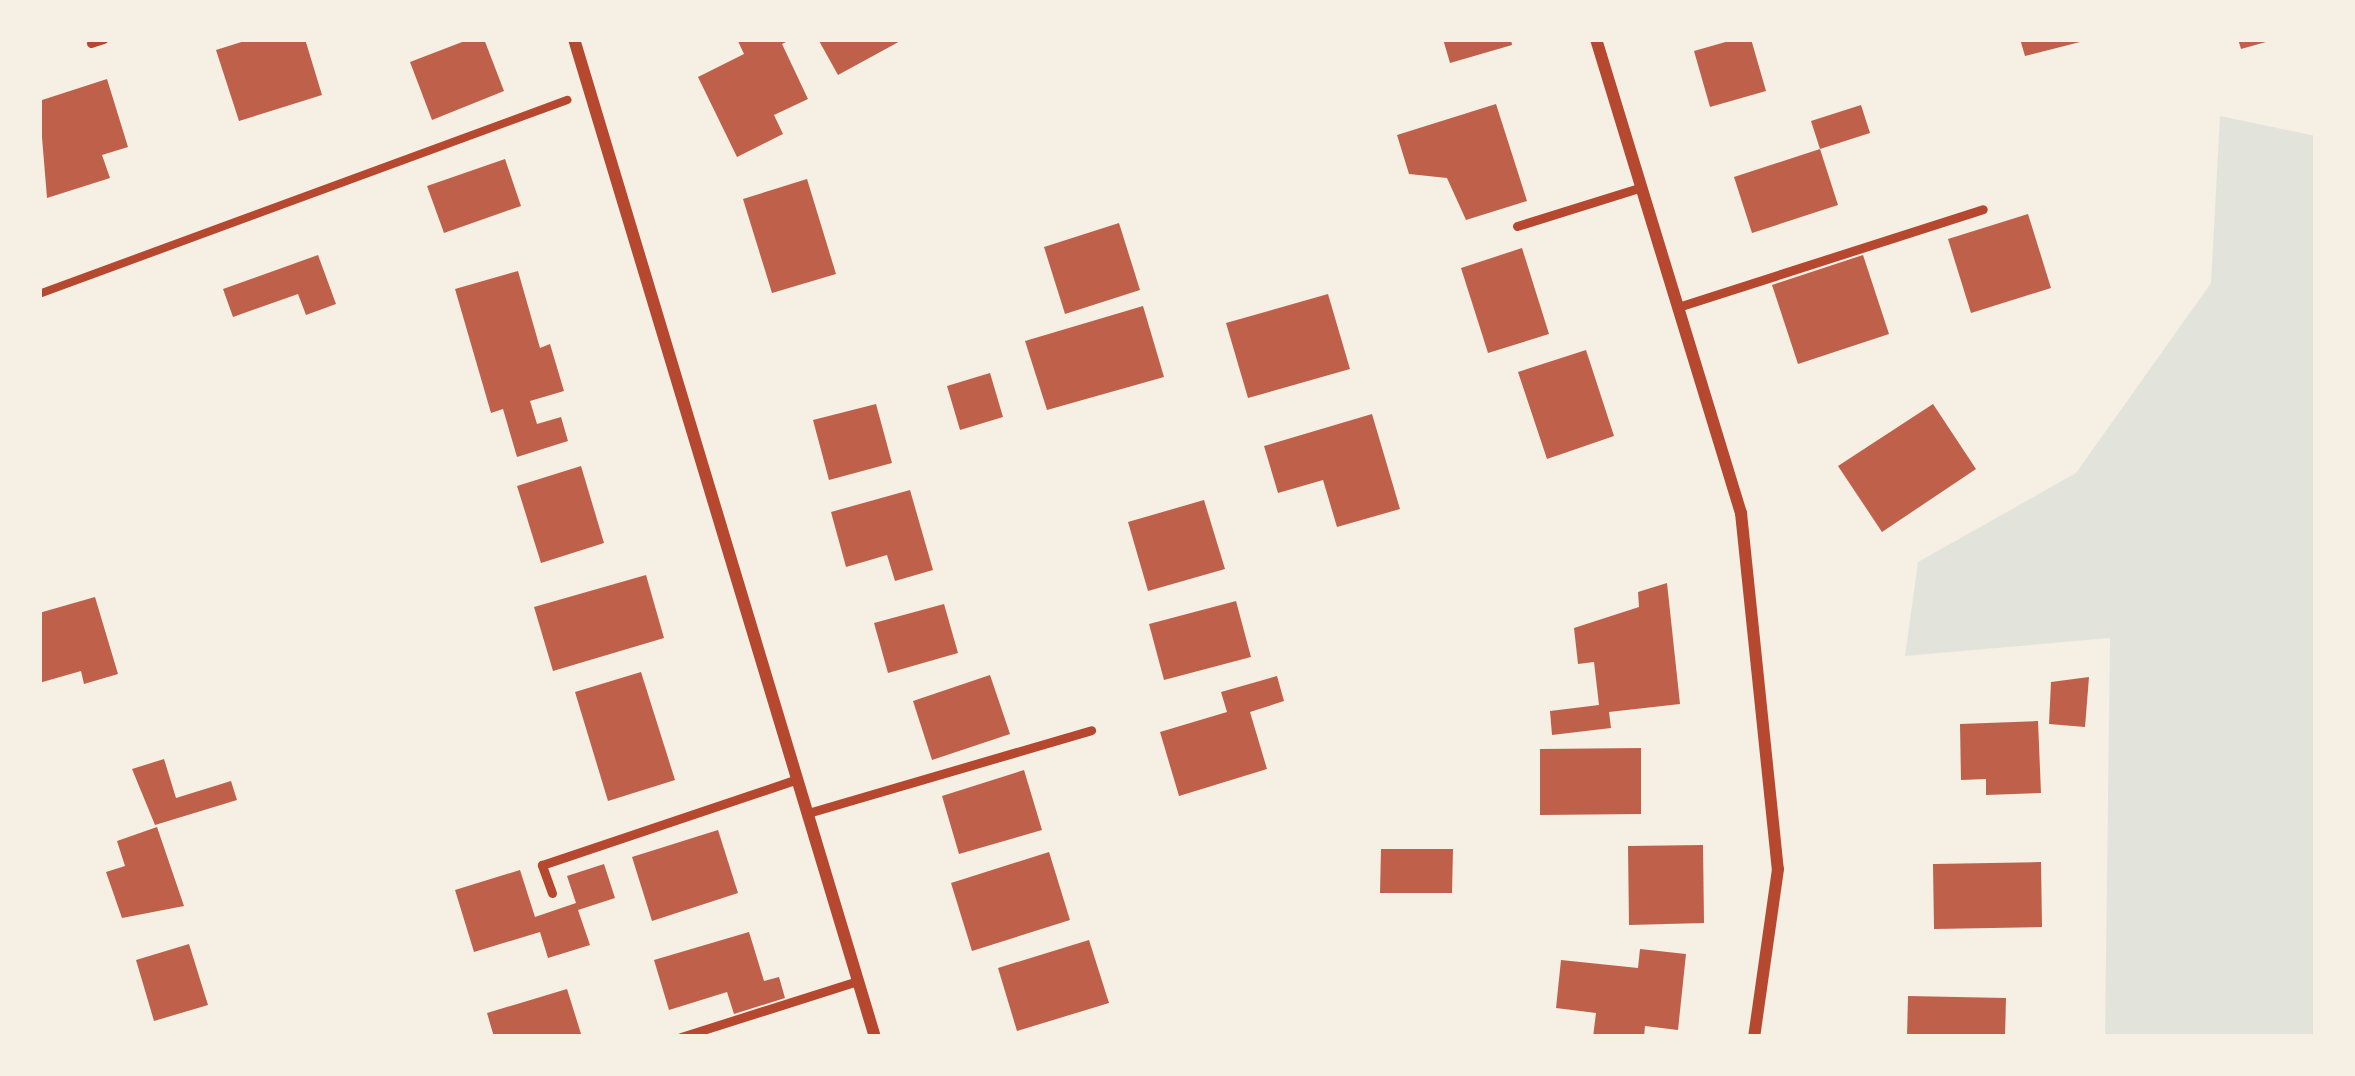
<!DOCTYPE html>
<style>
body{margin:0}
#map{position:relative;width:2355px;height:1076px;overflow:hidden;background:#f6efe4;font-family:"IBM Plex Sans",sans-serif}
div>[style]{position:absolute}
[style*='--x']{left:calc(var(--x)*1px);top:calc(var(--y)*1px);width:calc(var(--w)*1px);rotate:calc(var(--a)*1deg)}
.green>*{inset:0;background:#e2e4dc}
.building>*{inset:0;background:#bf614a}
.path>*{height:8px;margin:-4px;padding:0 4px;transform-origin:4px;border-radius:4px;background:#b5482f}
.service>*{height:9px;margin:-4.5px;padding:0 4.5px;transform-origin:4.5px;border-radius:4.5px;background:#b5482f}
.minor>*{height:12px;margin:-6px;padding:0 6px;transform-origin:6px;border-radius:6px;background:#b5482f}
span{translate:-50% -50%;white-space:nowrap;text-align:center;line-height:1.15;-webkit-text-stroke:12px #f6efe4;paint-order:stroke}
.frame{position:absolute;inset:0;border:42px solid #f6efe4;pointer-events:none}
</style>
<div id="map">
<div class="green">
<i style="clip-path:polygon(2220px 116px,2316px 136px,2316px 1037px,2105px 1037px,2110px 638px,1905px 656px,1918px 562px,2076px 473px,2211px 283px)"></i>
</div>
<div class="building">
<i style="clip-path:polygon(251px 39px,305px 39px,322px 95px,239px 121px,216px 50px)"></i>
<i style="clip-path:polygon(470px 39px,484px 39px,504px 91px,432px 120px,410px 62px)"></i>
<i style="clip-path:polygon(737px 39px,792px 39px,782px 44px,808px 99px,774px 115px,783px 134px,737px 157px,698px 77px,744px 54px)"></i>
<i style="clip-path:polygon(818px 39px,904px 39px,838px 75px)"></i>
<i style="clip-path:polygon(1443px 39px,1511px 39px,1512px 45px,1450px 63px)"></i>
<i style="clip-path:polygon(1736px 39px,1751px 39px,1766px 91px,1710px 107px,1694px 51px)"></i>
<i style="clip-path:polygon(2020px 39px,2084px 39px,2084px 41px,2025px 56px)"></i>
<i style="clip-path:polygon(2238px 39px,2273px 39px,2273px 40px,2241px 49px)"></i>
<i style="clip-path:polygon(107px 79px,128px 147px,102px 155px,110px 178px,47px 198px,39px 101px)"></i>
<i style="clip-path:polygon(1496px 104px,1527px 201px,1466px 220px,1447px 178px,1409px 174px,1397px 135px)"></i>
<i style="clip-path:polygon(1861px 105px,1870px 133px,1820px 149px,1811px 121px)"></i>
<i style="clip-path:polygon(1820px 149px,1838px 205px,1752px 233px,1734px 177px)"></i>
<i style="clip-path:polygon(505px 159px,521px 206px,444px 233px,427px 186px)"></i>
<i style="clip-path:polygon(807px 179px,836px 274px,772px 293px,743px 199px)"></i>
<i style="clip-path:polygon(2028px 214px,2051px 288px,1971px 313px,1948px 239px)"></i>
<i style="clip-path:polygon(1119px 223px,1140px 290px,1065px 314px,1044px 247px)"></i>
<i style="clip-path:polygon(1522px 248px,1549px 334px,1488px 353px,1461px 268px)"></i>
<i style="clip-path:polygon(318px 255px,336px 304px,306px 315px,298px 294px,233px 317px,223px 289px)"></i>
<i style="clip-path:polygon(1863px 255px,1889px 334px,1798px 364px,1772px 285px)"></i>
<i style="clip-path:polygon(518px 271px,540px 348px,550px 344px,564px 391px,530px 401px,537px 424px,561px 417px,568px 441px,517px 457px,503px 409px,491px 413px,455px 289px)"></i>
<i style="clip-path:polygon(1328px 294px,1350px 369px,1248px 398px,1226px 323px)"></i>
<i style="clip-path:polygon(1143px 306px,1164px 377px,1047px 410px,1025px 341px)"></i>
<i style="clip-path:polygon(1586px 350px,1614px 436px,1547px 459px,1518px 372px)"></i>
<i style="clip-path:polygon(990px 373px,1003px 417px,960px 430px,947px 386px)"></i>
<i style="clip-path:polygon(876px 404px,892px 463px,829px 480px,813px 420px)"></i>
<i style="clip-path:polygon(1933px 404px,1976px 469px,1882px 532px,1838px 466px)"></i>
<i style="clip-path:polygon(1372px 414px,1400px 509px,1337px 527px,1323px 480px,1278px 493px,1264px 446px)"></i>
<i style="clip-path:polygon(581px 466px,604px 543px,541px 563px,517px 486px)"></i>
<i style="clip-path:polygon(910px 490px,933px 570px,895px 581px,887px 555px,846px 567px,831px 512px)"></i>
<i style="clip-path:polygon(1204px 500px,1225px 569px,1148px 591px,1128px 522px)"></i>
<i style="clip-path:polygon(646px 575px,664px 638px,553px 671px,534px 607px)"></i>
<i style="clip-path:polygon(1667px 583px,1680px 704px,1609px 712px,1611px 728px,1552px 735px,1550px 711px,1599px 705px,1594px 662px,1578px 664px,1574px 628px,1639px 607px,1638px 592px)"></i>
<i style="clip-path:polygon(95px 597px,118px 674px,84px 684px,81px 671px,39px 683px,39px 613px)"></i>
<i style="clip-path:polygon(1236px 601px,1251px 657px,1164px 680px,1149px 624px)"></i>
<i style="clip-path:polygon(944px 604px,958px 653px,888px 673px,874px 623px)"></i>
<i style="clip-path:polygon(641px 672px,675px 780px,608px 801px,575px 692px)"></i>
<i style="clip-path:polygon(990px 675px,1010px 734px,932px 760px,913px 701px)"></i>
<i style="clip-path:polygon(1277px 676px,1284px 701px,1250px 712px,1267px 769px,1179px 796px,1160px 732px,1227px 712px,1221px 692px)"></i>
<i style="clip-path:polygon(2089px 677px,2085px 727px,2049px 724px,2051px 682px)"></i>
<i style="clip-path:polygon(2038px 721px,2041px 793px,1986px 795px,1986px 779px,1961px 780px,1960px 724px)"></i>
<i style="clip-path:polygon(1641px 748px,1641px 814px,1540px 815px,1540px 749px)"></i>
<i style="clip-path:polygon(164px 759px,176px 798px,231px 781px,237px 800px,155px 825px,132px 769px)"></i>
<i style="clip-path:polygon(1024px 770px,1042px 830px,959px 854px,942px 796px)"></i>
<i style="clip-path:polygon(157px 827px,184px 906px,122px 918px,106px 872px,125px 866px,117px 841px)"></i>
<i style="clip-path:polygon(718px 830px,738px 893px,652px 921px,632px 857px)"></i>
<i style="clip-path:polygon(1703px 845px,1704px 923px,1629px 925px,1628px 846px)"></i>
<i style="clip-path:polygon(1381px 849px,1453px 849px,1452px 893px,1380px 893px)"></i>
<i style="clip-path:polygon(1049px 852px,1070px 920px,972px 951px,951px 883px)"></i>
<i style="clip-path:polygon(2041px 862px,2042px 927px,1934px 929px,1933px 864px)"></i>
<i style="clip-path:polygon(604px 864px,615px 898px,578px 910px,590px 945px,548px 958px,540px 932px,474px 952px,455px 890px,520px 870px,535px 917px,576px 903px,567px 876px)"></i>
<i style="clip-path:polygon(749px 932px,764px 981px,779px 977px,785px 998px,734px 1014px,727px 992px,669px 1010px,654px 960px)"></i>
<i style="clip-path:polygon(1089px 940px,1109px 1003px,1017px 1031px,998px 968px)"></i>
<i style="clip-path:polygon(189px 944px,208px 1005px,154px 1021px,136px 960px)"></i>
<i style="clip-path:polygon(1640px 949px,1686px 954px,1678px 1030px,1645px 1026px,1644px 1037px,1593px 1037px,1596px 1013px,1556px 1008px,1561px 960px,1638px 968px)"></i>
<i style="clip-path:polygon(567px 989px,582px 1037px,494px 1037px,487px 1013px)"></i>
<i style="clip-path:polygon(1908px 996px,2006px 998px,2005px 1037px,1907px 1037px)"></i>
</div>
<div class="path">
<i style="--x:39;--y:294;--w:563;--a:-20.17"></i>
</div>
<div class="service">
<i style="--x:91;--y:43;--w:13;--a:-18"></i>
<i style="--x:1517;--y:226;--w:131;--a:-17.3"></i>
<i style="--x:1678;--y:307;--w:320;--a:-17.8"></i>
<i style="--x:808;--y:813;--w:295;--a:-16.3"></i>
<i style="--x:552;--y:893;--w:30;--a:-110"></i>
<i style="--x:542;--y:865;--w:270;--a:-18.6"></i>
<i style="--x:681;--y:1037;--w:186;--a:-17.6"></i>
</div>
<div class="minor">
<i style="--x:574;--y:39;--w:1042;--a:73.22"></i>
<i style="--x:1596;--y:39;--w:496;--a:73"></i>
<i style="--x:1741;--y:513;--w:358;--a:84.1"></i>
<i style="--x:1778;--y:869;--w:170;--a:98.1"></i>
</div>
<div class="frame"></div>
</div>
